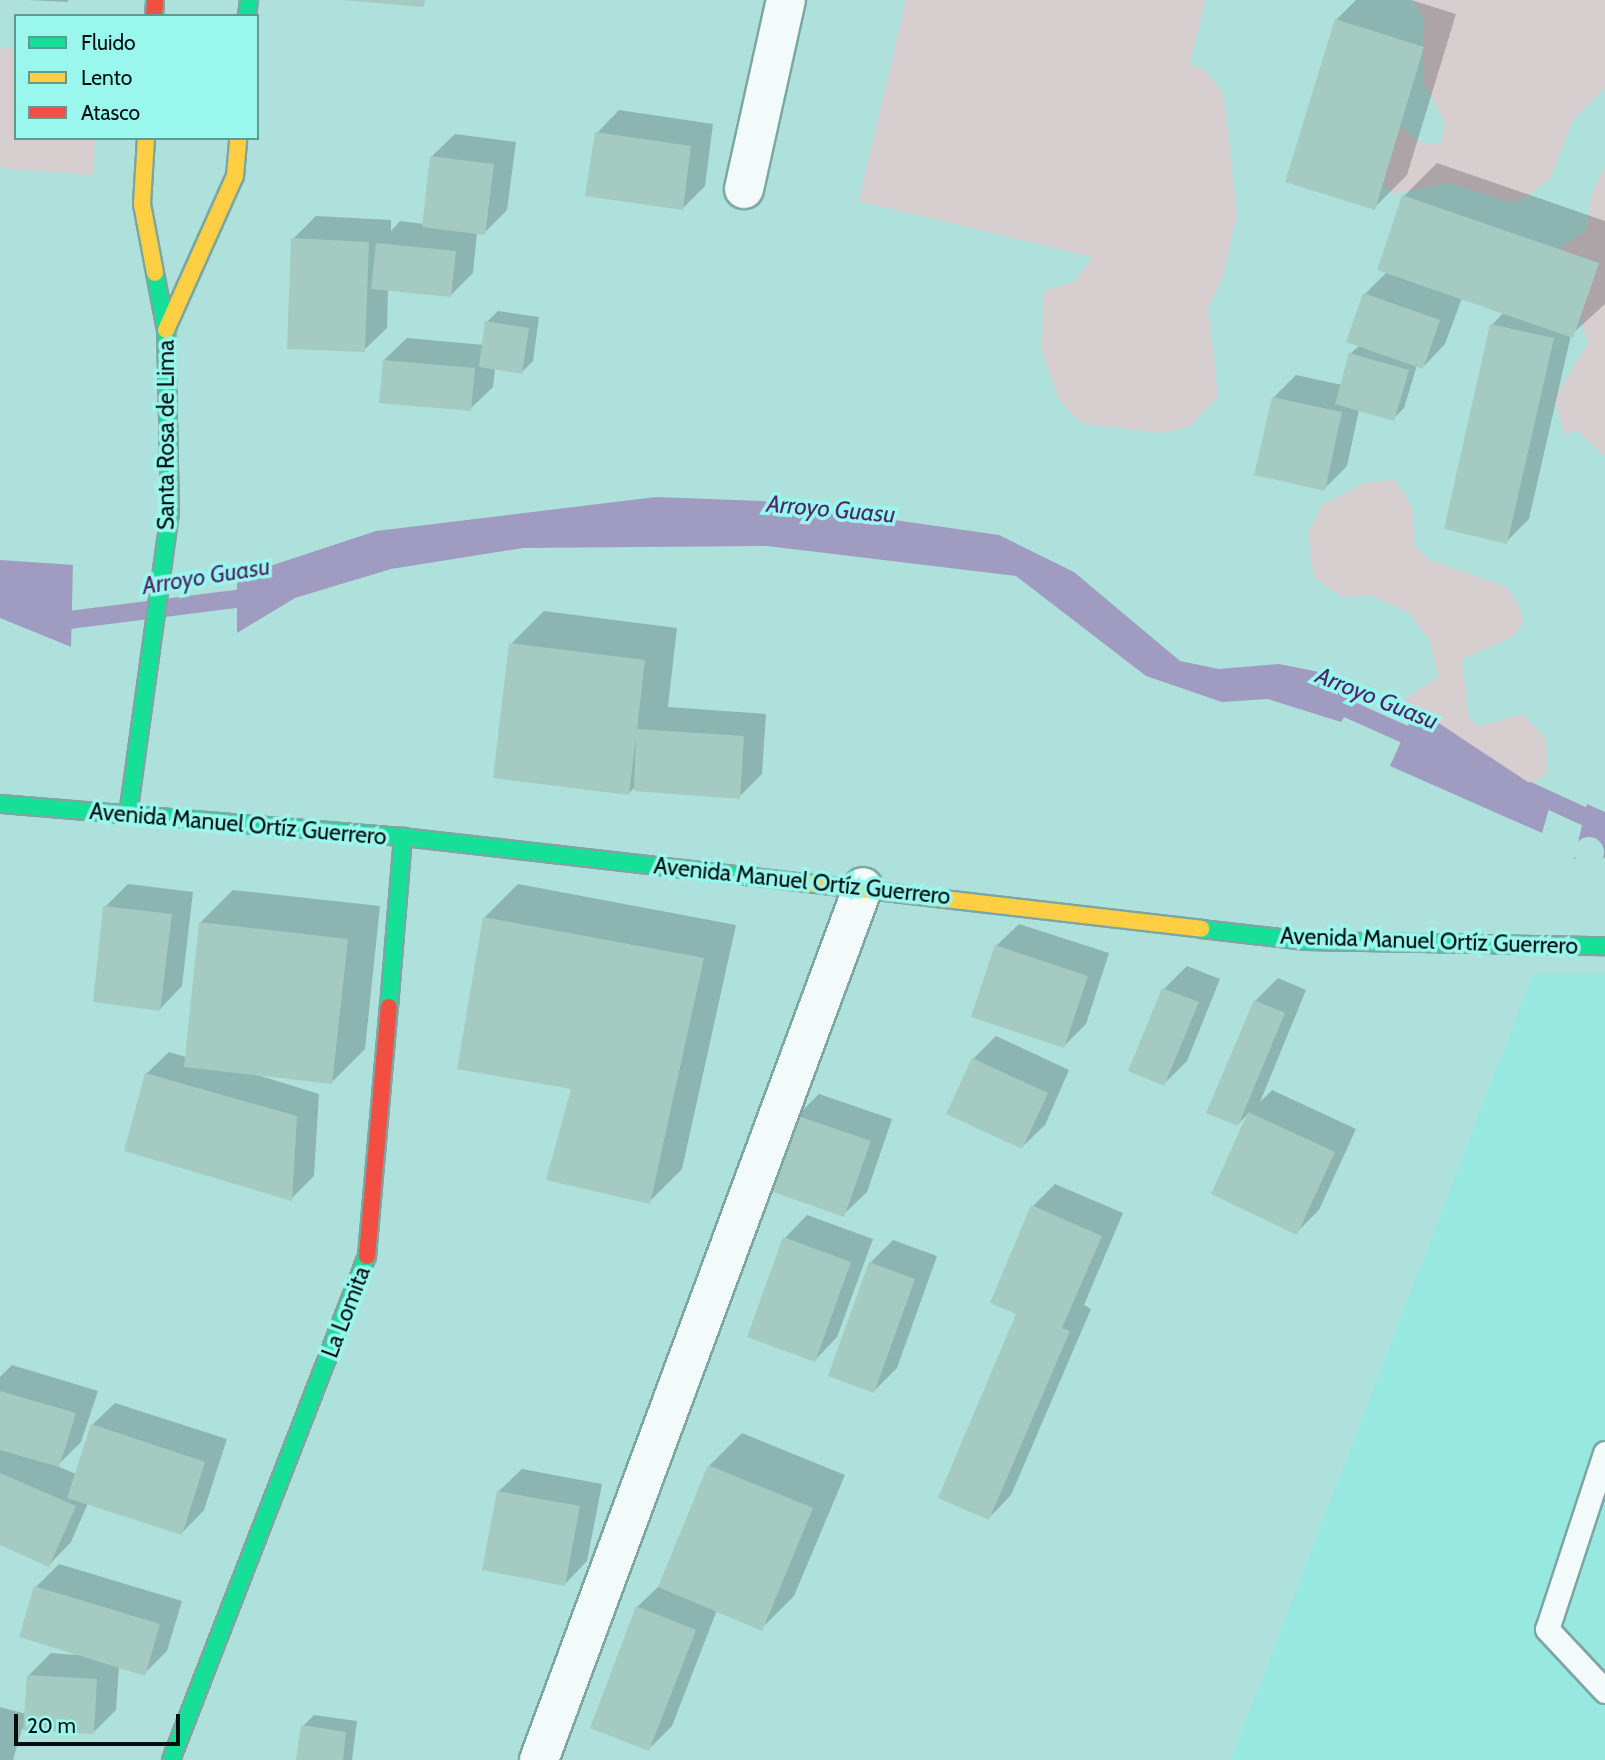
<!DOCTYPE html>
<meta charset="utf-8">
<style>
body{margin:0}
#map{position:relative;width:1605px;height:1760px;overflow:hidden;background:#afe1dc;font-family:Cabin,sans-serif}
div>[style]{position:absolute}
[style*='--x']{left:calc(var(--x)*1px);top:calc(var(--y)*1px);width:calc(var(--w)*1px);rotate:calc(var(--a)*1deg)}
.built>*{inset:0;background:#96e8e0}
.green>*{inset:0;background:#d7ced0}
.water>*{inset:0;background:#a09cc1}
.pier>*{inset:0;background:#afe1dc}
.round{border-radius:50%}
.shadow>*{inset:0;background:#0003}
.stream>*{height:18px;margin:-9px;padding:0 9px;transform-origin:9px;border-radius:9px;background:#a09cc1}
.building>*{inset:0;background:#a5cac2}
.roads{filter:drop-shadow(2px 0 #7ca6a2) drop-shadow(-2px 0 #7ca6a2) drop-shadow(0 2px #7ca6a2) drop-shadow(0 -2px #7ca6a2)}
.lane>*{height:23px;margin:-11.5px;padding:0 11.5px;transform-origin:11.5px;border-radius:11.5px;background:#f3fafa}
.street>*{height:38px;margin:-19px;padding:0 19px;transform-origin:19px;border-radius:19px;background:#f3fafa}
.fast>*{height:16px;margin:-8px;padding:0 8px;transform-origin:8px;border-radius:8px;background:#16e098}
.slow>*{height:16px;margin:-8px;padding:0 8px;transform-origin:8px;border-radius:8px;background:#ffcf43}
.jam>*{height:16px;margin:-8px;padding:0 8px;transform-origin:8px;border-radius:8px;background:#f24e42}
span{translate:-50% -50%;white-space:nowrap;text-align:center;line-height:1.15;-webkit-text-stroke:7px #99f7ed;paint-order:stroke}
.street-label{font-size:23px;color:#000f0e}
.water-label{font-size:24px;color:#4d286a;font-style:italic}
.legend{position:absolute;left:14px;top:14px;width:245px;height:126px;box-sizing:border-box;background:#99f7ed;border:2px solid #5c9a94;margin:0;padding:9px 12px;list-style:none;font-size:21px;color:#000f0e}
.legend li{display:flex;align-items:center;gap:14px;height:35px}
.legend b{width:35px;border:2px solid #5c9a94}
.scale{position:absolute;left:14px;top:1714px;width:166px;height:32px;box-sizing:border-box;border:4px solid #000f0e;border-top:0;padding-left:9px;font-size:21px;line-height:24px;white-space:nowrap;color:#000f0e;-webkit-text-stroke:5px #99f7ed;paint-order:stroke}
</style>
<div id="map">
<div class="built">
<i style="clip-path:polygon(1533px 974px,1605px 974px,1605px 1760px,1231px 1760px)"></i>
</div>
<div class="green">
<i style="clip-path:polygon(906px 0,1205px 0,1190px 65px,1204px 69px,1224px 95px,1237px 214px,1223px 278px,1208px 307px,1218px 396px,1189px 427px,1163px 433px,1082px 424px,1058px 398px,1041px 348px,1044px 291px,1075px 281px,1092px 257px,859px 201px)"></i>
<i style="clip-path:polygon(1413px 0,1605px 0,1605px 88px,1574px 118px,1550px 179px,1526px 197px,1514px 203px,1450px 183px,1393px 194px,1352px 151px,1399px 125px,1420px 142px,1441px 145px,1445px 123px,1423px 82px,1423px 16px)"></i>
<i style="clip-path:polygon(0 48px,16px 49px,16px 138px,95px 138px,93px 175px,0 168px)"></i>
<i style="clip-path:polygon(1605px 165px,1605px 457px,1577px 430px,1565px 435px,1554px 399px,1588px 343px,1557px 250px,1587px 230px,1591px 196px)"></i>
<i style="clip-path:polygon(1395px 480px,1412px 507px,1415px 545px,1430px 560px,1507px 587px,1520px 609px,1523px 623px,1512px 637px,1462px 659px,1469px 719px,1479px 726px,1523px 714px,1546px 738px,1547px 773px,1535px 782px,1494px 793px,1416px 732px,1395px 705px,1438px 677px,1430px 641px,1409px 613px,1370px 595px,1342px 597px,1314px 577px,1308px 534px,1322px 505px,1367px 482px)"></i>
</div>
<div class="water">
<i style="clip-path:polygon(656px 497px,762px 501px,999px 535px,1074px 572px,1180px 661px,1219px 669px,1279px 664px,1324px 673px,1360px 694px,1341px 722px,1268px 699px,1222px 702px,1146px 676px,1016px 576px,767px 546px,523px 548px,391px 569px,295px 598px,237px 633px,237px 577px,376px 531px)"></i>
<i style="clip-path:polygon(0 560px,90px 566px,91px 655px,0 618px)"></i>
<i style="clip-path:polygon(1416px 708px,1552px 798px,1542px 833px,1390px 766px)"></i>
<i style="clip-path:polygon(1587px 804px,1605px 812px,1605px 858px,1574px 859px)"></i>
</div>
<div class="pier">
<i style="clip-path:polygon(73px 562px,93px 565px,91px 659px,71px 651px)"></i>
<i class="round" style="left:1574px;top:837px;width:30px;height:30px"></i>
</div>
<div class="shadow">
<i style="clip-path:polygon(28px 0,69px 0,67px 2px)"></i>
<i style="clip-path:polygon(1356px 0,1411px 0,1456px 14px,1407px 175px,1374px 208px,1336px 20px)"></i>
<i style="clip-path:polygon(619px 110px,713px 124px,705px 186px,682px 209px,597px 133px)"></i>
<i style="clip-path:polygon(455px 134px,516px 142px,507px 210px,484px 233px,477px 232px,473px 273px,450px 296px,388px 289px,387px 328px,364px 350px,293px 239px,316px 216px,391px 220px,391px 231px,400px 221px,424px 224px,432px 156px)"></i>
<i style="clip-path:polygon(1437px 163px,1605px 221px,1605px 304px,1571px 335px,1529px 519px,1506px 542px,1492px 325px,1504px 312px,1462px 298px,1445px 344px,1423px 367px,1417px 365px,1404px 408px,1393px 419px,1359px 410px,1347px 466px,1324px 489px,1273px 398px,1296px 375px,1342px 385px,1350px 354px,1360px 345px,1365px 294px,1387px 272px,1404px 196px)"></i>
<i style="clip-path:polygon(498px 311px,539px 317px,533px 361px,522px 372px,495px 368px,493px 387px,470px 409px,384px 360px,407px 338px,484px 345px,487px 322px)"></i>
<i style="clip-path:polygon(544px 611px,677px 628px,668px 707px,766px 714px,762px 774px,739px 797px,636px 786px,629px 793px,511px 644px)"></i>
<i style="clip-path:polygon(128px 884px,193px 892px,182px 986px,160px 1009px,105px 907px)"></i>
<i style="clip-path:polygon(518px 884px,736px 925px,682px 1169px,649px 1202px,485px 917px)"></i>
<i style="clip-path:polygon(233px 890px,380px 906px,365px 1049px,332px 1082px,254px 1074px,319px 1094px,314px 1176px,291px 1199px,146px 1074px,169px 1052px,186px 1057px,200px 923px)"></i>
<i style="clip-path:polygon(1019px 924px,1109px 953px,1086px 1024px,1064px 1046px,996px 946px)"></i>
<i style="clip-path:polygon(1187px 966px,1220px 979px,1187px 1061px,1164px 1084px,1130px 1070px,1164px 989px)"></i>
<i style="clip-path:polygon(1278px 978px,1306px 990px,1260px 1102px,1272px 1090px,1356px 1129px,1319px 1210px,1297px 1232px,1213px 1193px,1250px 1112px,1238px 1124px,1255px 1001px)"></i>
<i style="clip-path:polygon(996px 1036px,1069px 1070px,1045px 1125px,1022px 1147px,973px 1059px)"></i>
<i style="clip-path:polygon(819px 1094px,892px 1119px,867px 1192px,844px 1214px,797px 1116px)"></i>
<i style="clip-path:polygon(1055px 1184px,1123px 1213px,1084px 1305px,1091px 1309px,1011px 1495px,989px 1518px,1033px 1206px)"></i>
<i style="clip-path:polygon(807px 1215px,873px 1239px,837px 1337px,815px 1360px,750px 1336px,785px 1238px)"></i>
<i style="clip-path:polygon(893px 1240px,937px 1256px,897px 1368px,874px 1391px,870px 1263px)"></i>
<i style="clip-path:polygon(12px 1365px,98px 1391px,81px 1442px,57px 1466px,76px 1474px,92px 1425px,115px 1403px,227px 1439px,204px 1510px,182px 1533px,88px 1503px,71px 1542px,49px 1565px,0 1544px,0 1377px)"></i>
<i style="clip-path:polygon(742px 1433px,845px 1475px,794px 1596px,761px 1629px,717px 1610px,672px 1726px,649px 1749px,637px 1607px,661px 1584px,709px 1466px)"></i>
<i style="clip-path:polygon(522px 1469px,602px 1484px,587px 1561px,565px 1584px,499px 1491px)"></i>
<i style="clip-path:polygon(59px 1564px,182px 1601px,167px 1651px,144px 1674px,119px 1666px,116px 1710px,94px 1732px,22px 1729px,13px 1760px,0 1760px,0 1707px,26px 1714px,28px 1676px,51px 1653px,78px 1655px,36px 1587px)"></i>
<i style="clip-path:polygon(314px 1715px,357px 1721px,352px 1760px,298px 1760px,303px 1726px)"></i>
</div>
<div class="stream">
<i style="--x:69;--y:620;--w:193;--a:-7.2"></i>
<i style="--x:1328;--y:700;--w:105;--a:24.1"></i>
<i style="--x:1529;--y:791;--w:84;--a:24.7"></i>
</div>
<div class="building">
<i style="clip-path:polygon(341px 0,425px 0,424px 7px)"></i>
<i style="clip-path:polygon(1335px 19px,1424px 47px,1375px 210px,1285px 182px)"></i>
<i style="clip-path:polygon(595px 132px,691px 146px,683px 210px,585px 196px)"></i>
<i style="clip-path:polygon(430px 156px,494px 164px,485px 235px,422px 227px)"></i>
<i style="clip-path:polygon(1402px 195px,1599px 263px,1573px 338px,1377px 270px)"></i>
<i style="clip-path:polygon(291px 238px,369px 242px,365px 352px,287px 349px)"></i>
<i style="clip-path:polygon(376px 243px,456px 251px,451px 297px,371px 289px)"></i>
<i style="clip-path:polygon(1363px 293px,1440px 320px,1423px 369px,1346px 342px)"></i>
<i style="clip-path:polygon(485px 321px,529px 328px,522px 374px,479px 367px)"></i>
<i style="clip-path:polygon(1490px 324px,1554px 338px,1507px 544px,1444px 529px)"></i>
<i style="clip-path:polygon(1349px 353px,1409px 370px,1394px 421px,1335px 404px)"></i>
<i style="clip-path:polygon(383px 360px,475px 368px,471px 411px,379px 403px)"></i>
<i style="clip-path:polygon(1272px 397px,1342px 412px,1325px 491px,1254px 475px)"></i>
<i style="clip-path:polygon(509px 643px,645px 660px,637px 729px,744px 736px,740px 799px,634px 791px,636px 735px,629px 795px,493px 778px)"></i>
<i style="clip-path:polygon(103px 906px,172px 914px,160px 1011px,93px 1002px)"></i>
<i style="clip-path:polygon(483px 917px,704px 958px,650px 1204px,546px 1180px,571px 1089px,457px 1069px)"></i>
<i style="clip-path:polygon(199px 922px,348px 939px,332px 1084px,184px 1067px)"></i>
<i style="clip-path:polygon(995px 945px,1088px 976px,1064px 1048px,971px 1017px)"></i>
<i style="clip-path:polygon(1162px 988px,1199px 1002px,1164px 1086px,1128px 1071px)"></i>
<i style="clip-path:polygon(1254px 1000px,1285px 1013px,1238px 1126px,1206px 1113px)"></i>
<i style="clip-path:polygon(972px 1058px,1048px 1093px,1022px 1149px,946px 1114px)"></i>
<i style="clip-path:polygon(145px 1073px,297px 1116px,292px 1201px,124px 1151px)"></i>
<i style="clip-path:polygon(1248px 1112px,1335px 1152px,1297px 1235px,1211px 1194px)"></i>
<i style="clip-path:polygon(795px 1115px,871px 1141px,844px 1217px,770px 1191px)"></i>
<i style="clip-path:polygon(1031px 1205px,1102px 1236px,1062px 1328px,1070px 1331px,989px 1520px,938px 1498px,1016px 1314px,990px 1303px)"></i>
<i style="clip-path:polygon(783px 1237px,851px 1262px,815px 1362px,747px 1337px)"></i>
<i style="clip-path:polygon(869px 1262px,915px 1279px,874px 1393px,828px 1376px)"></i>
<i style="clip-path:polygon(0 1391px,76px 1413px,59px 1467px,0 1450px)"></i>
<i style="clip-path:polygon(91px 1424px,205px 1462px,182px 1535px,67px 1498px)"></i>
<i style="clip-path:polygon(708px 1465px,813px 1508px,762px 1631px,658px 1587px)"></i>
<i style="clip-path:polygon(0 1473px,76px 1506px,49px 1567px,0 1545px)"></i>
<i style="clip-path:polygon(497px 1491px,580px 1506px,565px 1586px,482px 1570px)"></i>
<i style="clip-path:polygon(34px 1586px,160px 1624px,145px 1676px,19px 1637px)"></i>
<i style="clip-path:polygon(636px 1606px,696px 1630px,649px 1751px,590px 1728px)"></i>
<i style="clip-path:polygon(27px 1675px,97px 1679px,94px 1734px,23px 1730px)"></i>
<i style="clip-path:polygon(301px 1725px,346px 1732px,343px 1760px,296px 1760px)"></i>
</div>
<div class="roads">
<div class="lane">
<i style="--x:1605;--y:1453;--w:185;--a:108.2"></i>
<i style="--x:1547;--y:1629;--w:85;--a:46.9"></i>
</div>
<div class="street">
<i style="--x:744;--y:189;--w:194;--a:-77.5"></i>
<i style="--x:539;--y:1760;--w:931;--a:-69.64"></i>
</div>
<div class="fast">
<i style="--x:247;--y:16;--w:16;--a:-83"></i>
<i style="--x:0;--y:804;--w:404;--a:4.7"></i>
<i style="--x:403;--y:837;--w:388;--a:6.5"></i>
<i style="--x:128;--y:815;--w:304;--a:-82.1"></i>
<i style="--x:170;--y:514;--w:184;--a:-91.2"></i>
<i style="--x:166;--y:330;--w:58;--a:-100.9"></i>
<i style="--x:1201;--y:929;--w:106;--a:6.5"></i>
<i style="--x:1306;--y:941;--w:299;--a:1"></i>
<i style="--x:389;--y:1007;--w:171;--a:-85.3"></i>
<i style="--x:171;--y:1760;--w:541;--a:-68.75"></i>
</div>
<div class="slow">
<i style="--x:146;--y:138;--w:66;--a:93.5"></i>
<i style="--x:142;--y:204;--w:70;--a:79.3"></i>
<i style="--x:166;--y:330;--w:169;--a:-65.9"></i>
<i style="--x:235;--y:176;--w:38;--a:-85"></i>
<i style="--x:789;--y:881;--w:415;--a:6.6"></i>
</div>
<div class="jam">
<i style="--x:154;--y:16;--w:16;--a:-86"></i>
<i style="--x:367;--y:1256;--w:250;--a:-85"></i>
</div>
</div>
<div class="street-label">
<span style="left:166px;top:435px;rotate:-90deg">Santa Rosa de Lima</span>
<span style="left:238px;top:824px;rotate:5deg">Avenida Manuel Ortíz Guerrero</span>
<span style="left:802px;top:881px;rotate:6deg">Avenida Manuel Ortíz Guerrero</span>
<span style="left:1429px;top:941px;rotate:2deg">Avenida Manuel Ortíz Guerrero</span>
<span style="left:346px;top:1312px;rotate:-69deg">La Lomita</span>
</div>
<div class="water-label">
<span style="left:831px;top:509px;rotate:5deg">Arroyo Guasu</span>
<span style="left:206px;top:576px;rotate:-9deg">Arroyo Guasu</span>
<span style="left:1377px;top:698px;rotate:22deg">Arroyo Guasu</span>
</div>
<ul class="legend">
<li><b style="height:9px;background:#16e098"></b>Fluido</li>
<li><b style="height:9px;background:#ffcf43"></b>Lento</li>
<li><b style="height:9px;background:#f24e42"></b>Atasco</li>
</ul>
<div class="scale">20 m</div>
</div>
